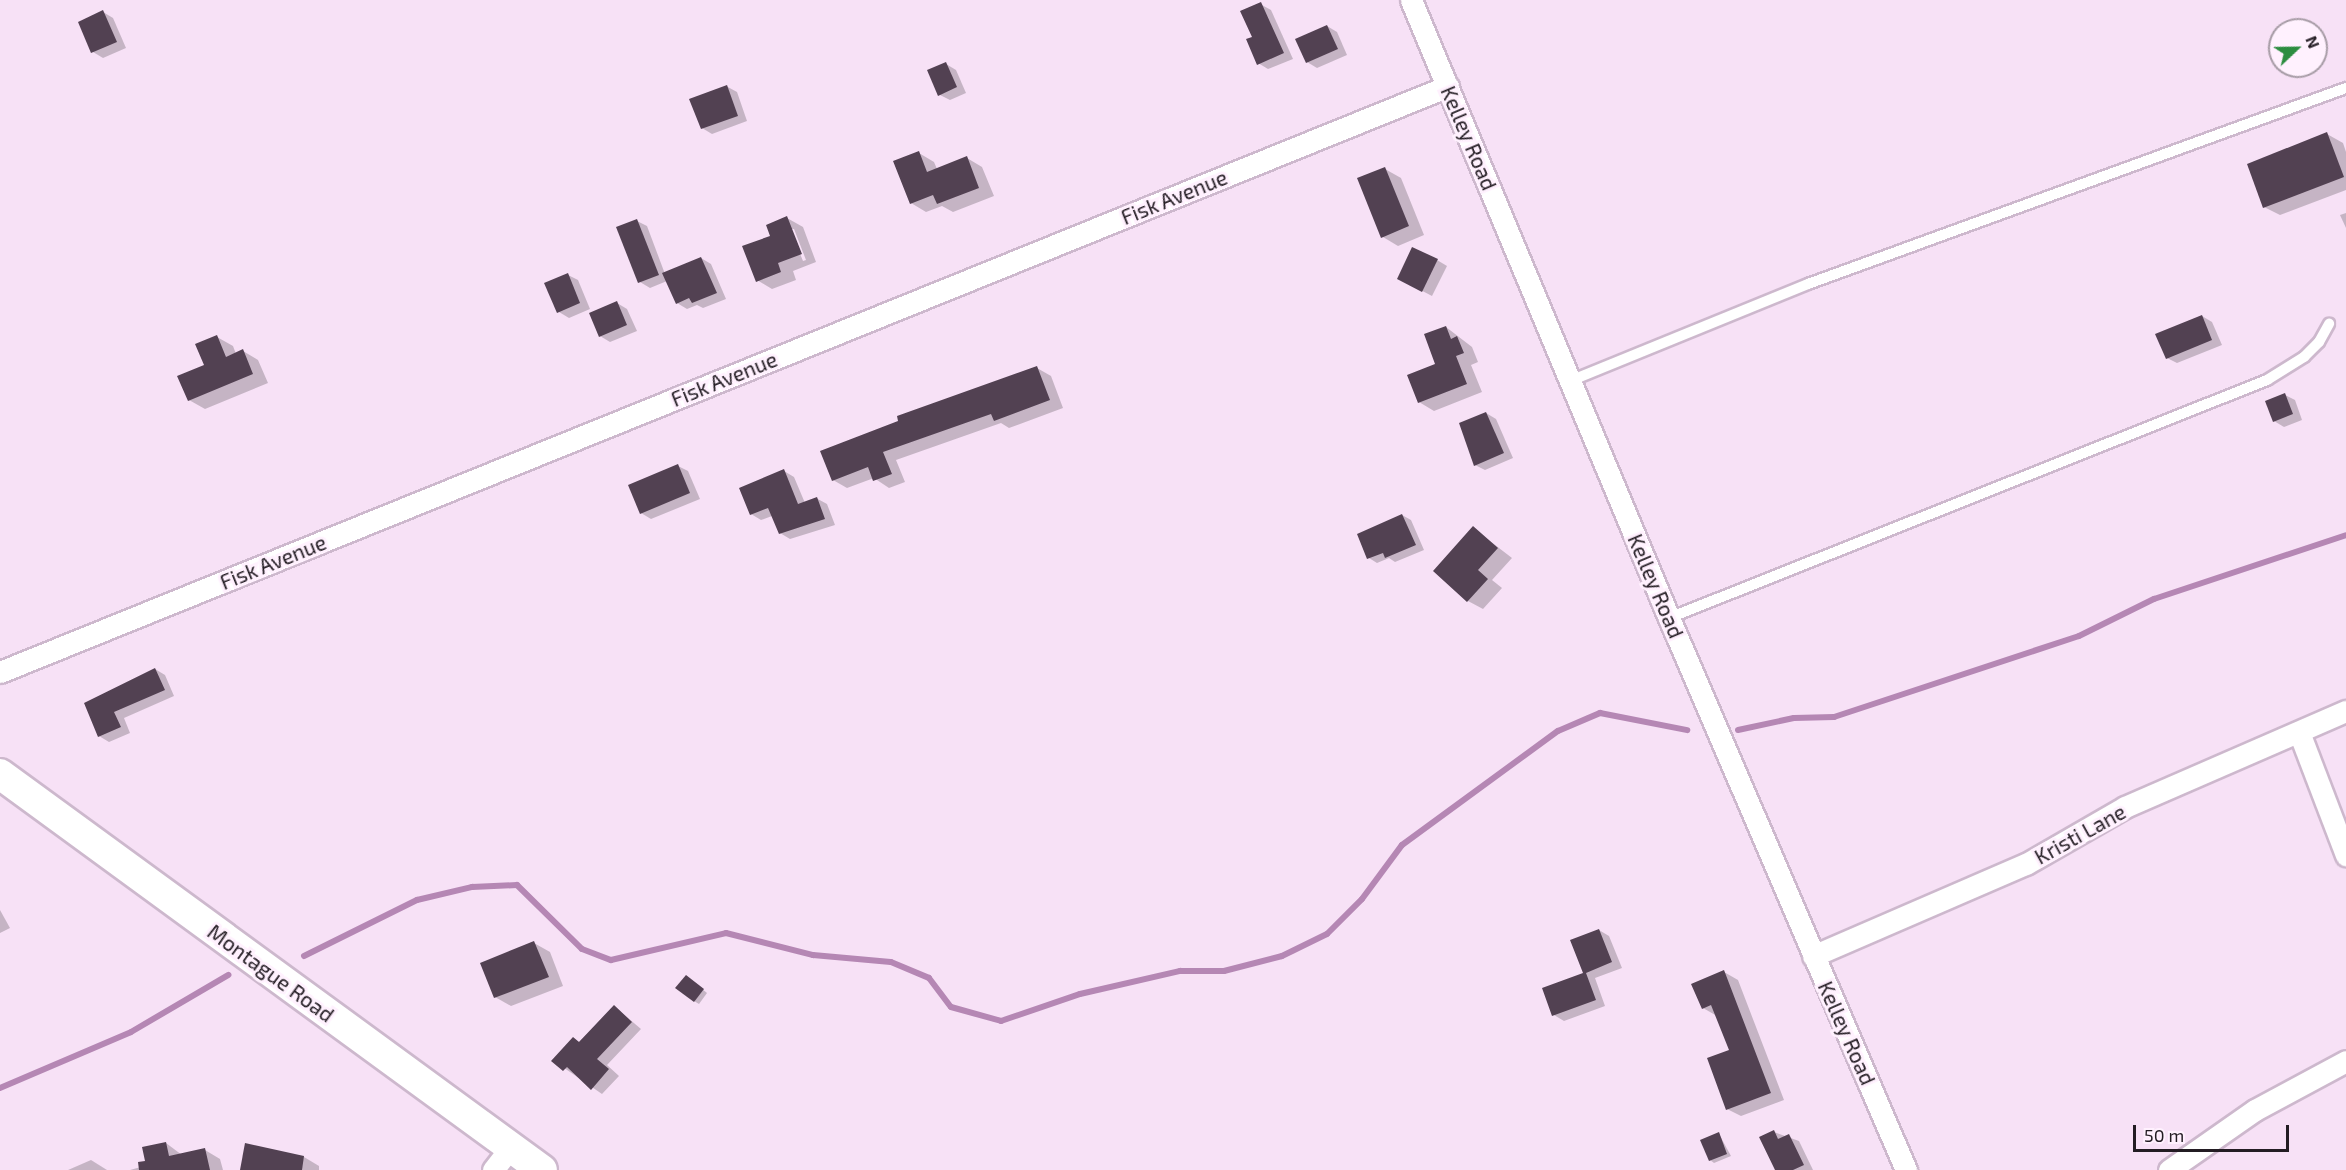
<!DOCTYPE html>
<style>
body{margin:0}
#map{position:relative;width:2346px;height:1170px;overflow:hidden;background:#f7e1f6;font-family:"Exo 2",sans-serif}
div>[style]{position:absolute}
[style*='--x']{left:calc(var(--x)*1px);top:calc(var(--y)*1px);width:calc(var(--w)*1px);rotate:calc(var(--a)*1deg)}
.shadow>*{inset:0;background:#0003}
.stream>*{height:6px;margin:-3px;padding:0 3px;transform-origin:3px;border-radius:3px;background:#b587b4}
.building>*{inset:0;background:#524152}
.roads{filter:drop-shadow(2px 0 #cdb8cd) drop-shadow(-2px 0 #cdb8cd) drop-shadow(0 2px #cdb8cd) drop-shadow(0 -2px #cdb8cd)}
.lane>*{height:10px;margin:-5px;padding:0 5px;transform-origin:5px;border-radius:5px;background:#fff}
.street>*{height:21px;margin:-10.5px;padding:0 10.5px;transform-origin:10.5px;border-radius:10.5px;background:#fff}
.secondary>*{height:30px;margin:-15px;padding:0 15px;transform-origin:15px;border-radius:15px;background:#fff}
span{translate:-50% -50%;white-space:nowrap;text-align:center;line-height:1.15;-webkit-text-stroke:6px #fff1fe;paint-order:stroke}
.street-label{font-size:21px;color:#231c23}
.north{position:absolute;left:2268px;top:18px;width:60px;height:60px;box-sizing:border-box;background:#fff1fe;border:2px solid #a79ca6;border-radius:50%;rotate:68deg;font-size:16px;font-weight:700;line-height:24px;text-align:center;color:#231c23}
.north::after{content:'';display:block;margin:auto;width:21px;height:27px;background:#2c8d40;clip-path:polygon(50% 0,100% 100%,50% 72%,0 100%)}
.scale{position:absolute;left:2133px;top:1125px;width:156px;height:27px;box-sizing:border-box;border:3px solid #231c23;border-top:0;padding-left:8px;font-size:18px;line-height:21px;white-space:nowrap;color:#231c23;-webkit-text-stroke:4px #fff1fe;paint-order:stroke}
</style>
<div id="map">
<div class="shadow">
<i style="clip-path:polygon(1260px 4px,1271px 10px,1293px 59px,1268px 69px,1258px 63px,1254px 38px)"></i>
<i style="clip-path:polygon(103px 12px,113px 18px,126px 48px,103px 58px,93px 52px,80px 22px)"></i>
<i style="clip-path:polygon(1327px 26px,1337px 32px,1347px 55px,1317px 68px,1307px 62px)"></i>
<i style="clip-path:polygon(946px 64px,956px 70px,966px 93px,950px 100px,940px 95px)"></i>
<i style="clip-path:polygon(726px 86px,737px 92px,747px 121px,712px 134px,702px 128px)"></i>
<i style="clip-path:polygon(2327px 134px,2343px 143px,2346px 152px,2346px 190px,2280px 215px,2264px 207px)"></i>
<i style="clip-path:polygon(919px 153px,934px 162px,937px 169px,967px 158px,982px 167px,994px 196px,953px 212px,942px 206px,926px 212px,911px 203px)"></i>
<i style="clip-path:polygon(1385px 169px,1401px 178px,1424px 235px,1398px 246px,1383px 237px)"></i>
<i style="clip-path:polygon(2346px 213px,2346px 228px,2340px 215px)"></i>
<i style="clip-path:polygon(evenodd,787px 218px,803px 227px,816px 262px,793px 271px,796px 280px,772px 289px,757px 280px,772px 237px,787px 218px,790px 229px,794px 229px,806px 260px,803px 261px,790px 229px)"></i>
<i style="clip-path:polygon(637px 221px,647px 226px,665px 274px,701px 258px,711px 264px,726px 299px,703px 308px,697px 305px,687px 309px,677px 303px,667px 281px,650px 288px,640px 282px)"></i>
<i style="clip-path:polygon(1437px 260px,1447px 266px,1432px 296px,1409px 284px)"></i>
<i style="clip-path:polygon(568px 275px,578px 280px,590px 309px,569px 318px,559px 312px)"></i>
<i style="clip-path:polygon(617px 303px,627px 309px,637px 331px,610px 342px,600px 336px)"></i>
<i style="clip-path:polygon(2202px 316px,2212px 322px,2222px 345px,2177px 363px,2167px 358px)"></i>
<i style="clip-path:polygon(1446px 327px,1472px 347px,1478px 362px,1471px 365px,1482px 392px,1434px 411px,1419px 402px,1437px 365px)"></i>
<i style="clip-path:polygon(217px 337px,233px 346px,236px 354px,243px 351px,258px 360px,268px 383px,205px 409px,189px 400px)"></i>
<i style="clip-path:polygon(1037px 368px,1051px 376px,1063px 408px,1009px 428px,1001px 423px,896px 460px,905px 482px,889px 488px,874px 478px,847px 488px,833px 480px,900px 422px)"></i>
<i style="clip-path:polygon(2285px 395px,2295px 400px,2302px 420px,2284px 427px,2274px 421px)"></i>
<i style="clip-path:polygon(1486px 413px,1496px 419px,1513px 458px,1485px 470px,1475px 465px)"></i>
<i style="clip-path:polygon(678px 466px,688px 471px,700px 499px,651px 519px,641px 513px)"></i>
<i style="clip-path:polygon(784px 471px,794px 477px,805px 503px,816px 498px,827px 504px,835px 525px,790px 539px,780px 533px,772px 516px,761px 520px,751px 514px)"></i>
<i style="clip-path:polygon(1402px 515px,1411px 520px,1424px 550px,1395px 562px,1389px 558px,1377px 563px,1369px 558px)"></i>
<i style="clip-path:polygon(1473px 528px,1512px 558px,1492px 580px,1502px 588px,1483px 609px,1468px 601px)"></i>
<i style="clip-path:polygon(155px 669px,165px 675px,174px 696px,124px 718px,130px 733px,109px 742px,99px 736px,85px 704px)"></i>
<i style="clip-path:polygon(0 910px,10px 928px,0 933px)"></i>
<i style="clip-path:polygon(1599px 930px,1609px 936px,1622px 968px,1595px 978px,1605px 1006px,1564px 1021px,1554px 1015px,1585px 974px)"></i>
<i style="clip-path:polygon(534px 943px,550px 952px,563px 986px,511px 1006px,495px 997px)"></i>
<i style="clip-path:polygon(1724px 972px,1738px 980px,1784px 1100px,1741px 1116px,1727px 1109px,1731px 1051px,1717px 1016px,1703px 1008px)"></i>
<i style="clip-path:polygon(690px 979px,707px 993px,699px 1004px,694px 1001px)"></i>
<i style="clip-path:polygon(615px 1007px,641px 1029px,607px 1065px,619px 1076px,602px 1094px,554px 1061px,574px 1039px,579px 1042px)"></i>
<i style="clip-path:polygon(1774px 1132px,1799px 1141px,1813px 1170px,1776px 1170px)"></i>
<i style="clip-path:polygon(1719px 1134px,1731px 1156px,1714px 1163px,1710px 1160px)"></i>
<i style="clip-path:polygon(166px 1143px,182px 1155px,205px 1150px,220px 1159px,223px 1170px,130px 1170px,148px 1165px)"></i>
<i style="clip-path:polygon(246px 1145px,304px 1157px,319px 1166px,319px 1170px,242px 1170px)"></i>
<i style="clip-path:polygon(91px 1160px,107px 1170px,68px 1170px)"></i>
</div>
<div class="stream">
<i style="--x:1738;--y:730;--w:57;--a:-12.1"></i>
<i style="--x:1794;--y:718;--w:40;--a:-1.4"></i>
<i style="--x:1834;--y:717;--w:258;--a:-18.3"></i>
<i style="--x:2079;--y:636;--w:84;--a:-26.3"></i>
<i style="--x:2154;--y:599;--w:202;--a:-18.4"></i>
<i style="--x:304;--y:956;--w:126;--a:-26.4"></i>
<i style="--x:417;--y:900;--w:57;--a:-13.3"></i>
<i style="--x:472;--y:887;--w:45;--a:-2.5"></i>
<i style="--x:517;--y:885;--w:91;--a:44.6"></i>
<i style="--x:582;--y:949;--w:31;--a:21"></i>
<i style="--x:611;--y:960;--w:118;--a:-13.2"></i>
<i style="--x:726;--y:933;--w:90;--a:14.2"></i>
<i style="--x:813;--y:955;--w:78;--a:5.1"></i>
<i style="--x:891;--y:962;--w:41;--a:22.8"></i>
<i style="--x:929;--y:978;--w:36;--a:53"></i>
<i style="--x:951;--y:1007;--w:52;--a:15.6"></i>
<i style="--x:1001;--y:1021;--w:83;--a:-18.9"></i>
<i style="--x:1080;--y:994;--w:103;--a:-13"></i>
<i style="--x:1180;--y:971;--w:44;--a:0"></i>
<i style="--x:1224;--y:971;--w:60;--a:-14.5"></i>
<i style="--x:1282;--y:956;--w:50;--a:-26.1"></i>
<i style="--x:1327;--y:934;--w:49;--a:-45"></i>
<i style="--x:1362;--y:899;--w:67;--a:-53.5"></i>
<i style="--x:1402;--y:845;--w:193;--a:-36.2"></i>
<i style="--x:1558;--y:731;--w:46;--a:-23.2"></i>
<i style="--x:1600;--y:713;--w:89;--a:11.1"></i>
<i style="--x:0;--y:1088;--w:142;--a:-23.1"></i>
<i style="--x:131;--y:1032;--w:113;--a:-30.4"></i>
</div>
<div class="building">
<i style="clip-path:polygon(1261px 2px,1284px 53px,1257px 65px,1246px 39px,1252px 37px,1240px 11px)"></i>
<i style="clip-path:polygon(103px 10px,117px 42px,91px 53px,78px 22px)"></i>
<i style="clip-path:polygon(1327px 25px,1338px 49px,1306px 63px,1295px 39px)"></i>
<i style="clip-path:polygon(946px 62px,957px 87px,938px 96px,927px 70px)"></i>
<i style="clip-path:polygon(727px 85px,738px 116px,701px 129px,689px 99px)"></i>
<i style="clip-path:polygon(2327px 132px,2344px 177px,2263px 208px,2247px 164px)"></i>
<i style="clip-path:polygon(919px 151px,927px 172px,967px 156px,979px 188px,937px 204px,933px 195px,910px 204px,893px 161px)"></i>
<i style="clip-path:polygon(1385px 167px,1409px 226px,1381px 238px,1357px 178px)"></i>
<i style="clip-path:polygon(787px 216px,802px 254px,778px 263px,781px 272px,756px 282px,742px 246px,770px 236px,766px 225px)"></i>
<i style="clip-path:polygon(637px 219px,659px 275px,638px 283px,616px 227px)"></i>
<i style="clip-path:polygon(1412px 247px,1438px 259px,1422px 292px,1397px 279px)"></i>
<i style="clip-path:polygon(701px 257px,717px 293px,692px 303px,689px 298px,676px 304px,662px 273px)"></i>
<i style="clip-path:polygon(568px 273px,580px 303px,557px 313px,544px 283px)"></i>
<i style="clip-path:polygon(617px 301px,627px 325px,599px 337px,589px 313px)"></i>
<i style="clip-path:polygon(2202px 315px,2212px 340px,2166px 359px,2155px 334px)"></i>
<i style="clip-path:polygon(1446px 326px,1451px 339px,1457px 336px,1464px 353px,1456px 356px,1467px 384px,1418px 403px,1407px 375px,1435px 364px,1424px 334px)"></i>
<i style="clip-path:polygon(217px 335px,226px 357px,243px 349px,253px 374px,188px 401px,177px 376px,204px 365px,195px 344px)"></i>
<i style="clip-path:polygon(1037px 366px,1050px 400px,994px 421px,991px 414px,883px 452px,892px 474px,873px 481px,868px 467px,832px 481px,820px 451px,898px 421px,897px 416px)"></i>
<i style="clip-path:polygon(2285px 393px,2293px 414px,2273px 422px,2265px 401px)"></i>
<i style="clip-path:polygon(1486px 412px,1504px 453px,1474px 466px,1459px 423px)"></i>
<i style="clip-path:polygon(678px 464px,690px 493px,640px 514px,628px 485px)"></i>
<i style="clip-path:polygon(784px 469px,798px 504px,817px 497px,825px 519px,779px 534px,768px 508px,750px 515px,739px 488px)"></i>
<i style="clip-path:polygon(1402px 514px,1416px 545px,1385px 558px,1383px 553px,1367px 559px,1357px 534px)"></i>
<i style="clip-path:polygon(1473px 526px,1498px 548px,1478px 570px,1488px 579px,1467px 602px,1433px 571px)"></i>
<i style="clip-path:polygon(155px 668px,165px 690px,114px 712px,121px 727px,98px 737px,84px 703px)"></i>
<i style="clip-path:polygon(1599px 929px,1612px 962px,1586px 973px,1596px 1000px,1552px 1016px,1542px 988px,1583px 973px,1570px 940px)"></i>
<i style="clip-path:polygon(534px 941px,549px 977px,494px 998px,480px 963px)"></i>
<i style="clip-path:polygon(1724px 970px,1771px 1093px,1726px 1110px,1707px 1058px,1729px 1050px,1711px 1005px,1702px 1009px,1691px 984px)"></i>
<i style="clip-path:polygon(686px 975px,704px 989px,694px 1002px,675px 988px)"></i>
<i style="clip-path:polygon(614px 1005px,632px 1022px,597px 1059px,609px 1069px,591px 1090px,567px 1067px,563px 1071px,551px 1061px,573px 1037px,579px 1042px)"></i>
<i style="clip-path:polygon(1774px 1130px,1778px 1139px,1789px 1134px,1804px 1165px,1793px 1170px,1775px 1170px,1759px 1137px)"></i>
<i style="clip-path:polygon(1719px 1132px,1727px 1154px,1709px 1161px,1700px 1140px)"></i>
<i style="clip-path:polygon(166px 1142px,169px 1156px,205px 1148px,210px 1170px,139px 1170px,138px 1162px,145px 1161px,142px 1147px)"></i>
<i style="clip-path:polygon(245px 1143px,304px 1156px,302px 1170px,240px 1170px)"></i>
</div>
<div class="roads">
<div class="lane">
<i style="--x:1570;--y:381;--w:257;--a:-22.2"></i>
<i style="--x:1808;--y:284;--w:573;--a:-20.02"></i>
<i style="--x:1669;--y:618;--w:644;--a:-21.7"></i>
<i style="--x:2267;--y:380;--w:44;--a:-31.9"></i>
<i style="--x:2304;--y:357;--w:21;--a:-45"></i>
<i style="--x:2319;--y:342;--w:21;--a:-61"></i>
</div>
<div class="street">
<i style="--x:1411;--y:0;--w:670;--a:67.34"></i>
<i style="--x:1669;--y:618;--w:601;--a:66.76"></i>
<i style="--x:0;--y:672;--w:1562;--a:-22.03"></i>
<i style="--x:2299;--y:732;--w:132;--a:69.1"></i>
<i style="--x:1813;--y:956;--w:232;--a:-23.4"></i>
<i style="--x:2026;--y:864;--w:114;--a:-29.9"></i>
<i style="--x:2125;--y:807;--w:241;--a:-23.5"></i>
<i style="--x:493;--y:1170;--w:28;--a:-52"></i>
<i style="--x:2169;--y:1170;--w:105;--a:-34.9"></i>
<i style="--x:2255;--y:1110;--w:103;--a:-28.3"></i>
</div>
<div class="secondary">
<i style="--x:0;--y:774;--w:671;--a:36.15"></i>
</div>
</div>
<div class="street-label">
<span style="left:1469px;top:138px;rotate:67deg">Kelley Road</span>
<span style="left:1174px;top:197px;rotate:-22deg">Fisk Avenue</span>
<span style="left:724px;top:379px;rotate:-22deg">Fisk Avenue</span>
<span style="left:273px;top:562px;rotate:-22deg">Fisk Avenue</span>
<span style="left:1656px;top:586px;rotate:67deg">Kelley Road</span>
<span style="left:2080px;top:834px;rotate:-29deg">Kristi Lane</span>
<span style="left:271px;top:973px;rotate:36deg">Montague Road</span>
<span style="left:1847px;top:1033px;rotate:66deg">Kelley Road</span>
</div>
<div class="north">N</div>
<div class="scale">50 m</div>
</div>
